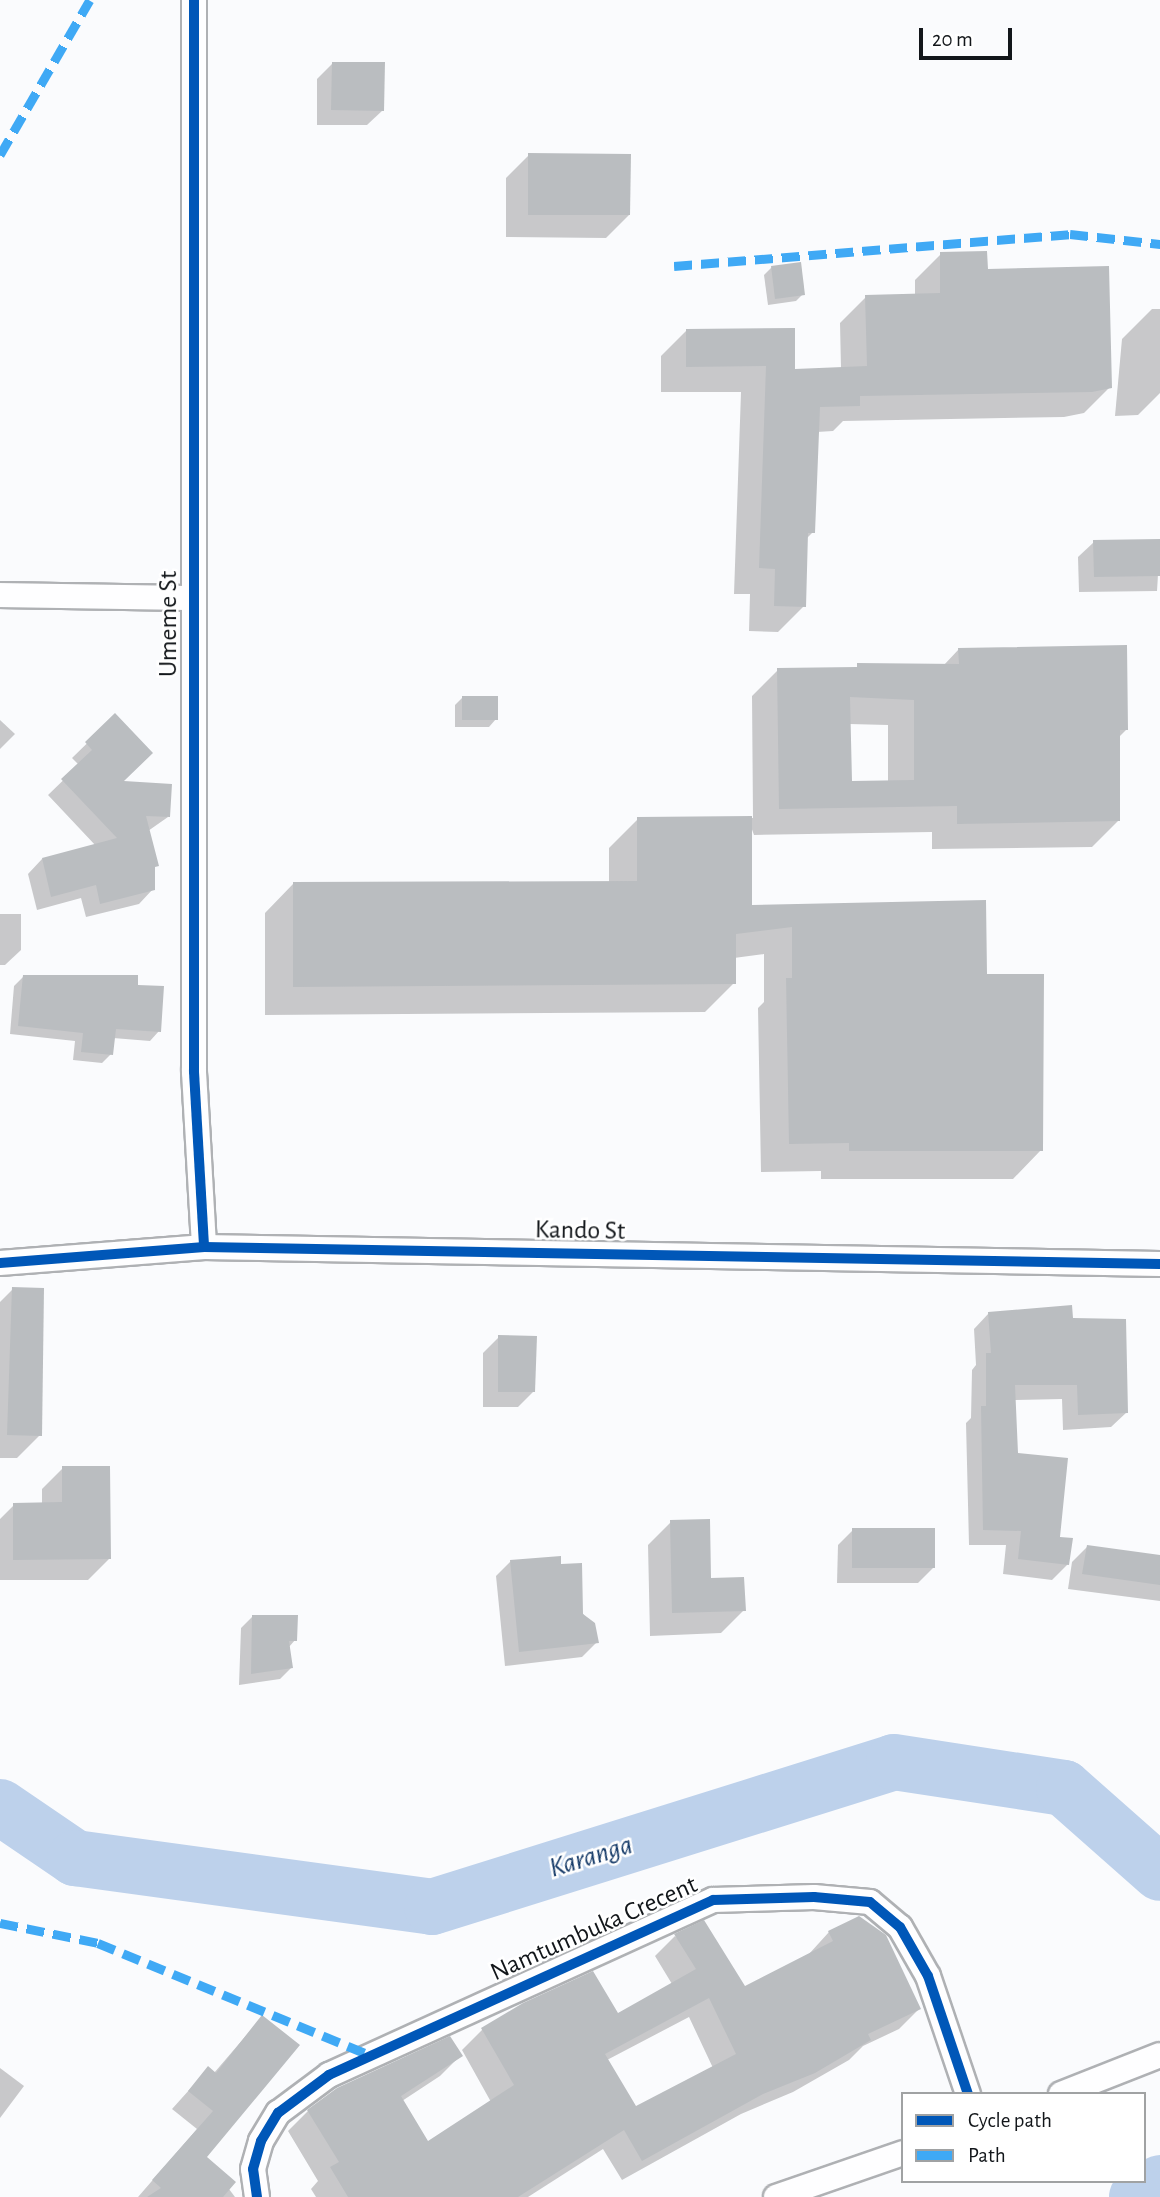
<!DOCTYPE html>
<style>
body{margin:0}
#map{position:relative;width:1160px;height:2197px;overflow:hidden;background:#fafbfd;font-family:"Alegreya Sans",sans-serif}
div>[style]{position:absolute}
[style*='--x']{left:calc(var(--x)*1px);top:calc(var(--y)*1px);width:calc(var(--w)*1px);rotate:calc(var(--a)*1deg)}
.shadow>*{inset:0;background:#0003}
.river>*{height:56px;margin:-28px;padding:0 28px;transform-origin:28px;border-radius:28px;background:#bdd1eb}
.building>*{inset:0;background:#babdc0}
.roads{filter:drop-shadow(2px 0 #afb1b4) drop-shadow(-2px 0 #afb1b4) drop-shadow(0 2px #afb1b4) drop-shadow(0 -2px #afb1b4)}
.street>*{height:24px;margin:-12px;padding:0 12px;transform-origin:12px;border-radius:12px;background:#fefeff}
.quiet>*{height:9px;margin-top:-4.5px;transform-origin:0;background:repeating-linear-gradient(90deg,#3fa9f5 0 18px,transparent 0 27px)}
.cycleway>*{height:10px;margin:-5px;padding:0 5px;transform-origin:5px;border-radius:5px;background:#0057b8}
span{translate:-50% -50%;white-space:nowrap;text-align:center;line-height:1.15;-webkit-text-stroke:5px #fff;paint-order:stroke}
.street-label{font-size:26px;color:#12161a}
.water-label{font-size:28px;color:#153a68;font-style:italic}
.legend{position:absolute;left:901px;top:2092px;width:245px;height:91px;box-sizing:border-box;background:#fff;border:2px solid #a0a2a3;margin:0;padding:9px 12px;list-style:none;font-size:21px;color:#12161a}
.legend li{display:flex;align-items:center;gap:14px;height:35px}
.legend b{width:35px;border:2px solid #a0a2a3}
.scale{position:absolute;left:919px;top:28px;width:93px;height:32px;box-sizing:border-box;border:4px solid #12161a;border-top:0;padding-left:9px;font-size:21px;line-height:24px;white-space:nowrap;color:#12161a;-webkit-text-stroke:5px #fff;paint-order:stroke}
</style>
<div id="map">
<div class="shadow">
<i style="clip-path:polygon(333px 63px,383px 110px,367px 125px,317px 125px,317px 79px)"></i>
<i style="clip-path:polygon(529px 155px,629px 215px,606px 238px,506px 237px,506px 178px)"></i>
<i style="clip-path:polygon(941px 254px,986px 271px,1110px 387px,1084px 413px,1064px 417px,843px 421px,833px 431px,817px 432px,813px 532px,806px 539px,804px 606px,778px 632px,749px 631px,750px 594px,734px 594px,741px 392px,661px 392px,661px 356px,687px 330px,794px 371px,841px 369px,840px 323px,866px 297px,915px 296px,915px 280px)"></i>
<i style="clip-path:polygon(772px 267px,803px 294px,796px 301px,768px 305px,764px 275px)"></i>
<i style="clip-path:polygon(1152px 309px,1160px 309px,1160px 393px,1138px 415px,1115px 416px,1122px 339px)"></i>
<i style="clip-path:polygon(1160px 541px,1157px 591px,1079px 592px,1078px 557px,1094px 542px)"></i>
<i style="clip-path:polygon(evenodd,959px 649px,1126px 730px,1118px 738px,1119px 820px,1092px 847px,932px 849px,932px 832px,754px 835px,750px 824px,750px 906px,985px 976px,1041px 1150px,1013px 1179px,821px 1179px,821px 1171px,761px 1172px,758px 1008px,764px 1002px,764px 954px,734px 958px,734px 983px,705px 1012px,265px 1015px,265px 913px,293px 884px,609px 883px,609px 848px,638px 819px,753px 818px,752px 696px,778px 670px,943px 666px,959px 649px,849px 724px,888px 725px,888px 782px,850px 782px,849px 724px)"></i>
<i style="clip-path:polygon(462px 698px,496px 719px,489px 727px,455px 727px,455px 705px)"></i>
<i style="clip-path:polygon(115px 716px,121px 782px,168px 817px,148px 831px,153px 889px,139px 904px,86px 917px,81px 898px,37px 910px,28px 874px,42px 859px,96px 846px,48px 795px,79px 765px,72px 758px)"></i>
<i style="clip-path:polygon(0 720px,15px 734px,0 749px)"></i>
<i style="clip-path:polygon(0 914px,21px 914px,21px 950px,5px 965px,0 965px)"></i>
<i style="clip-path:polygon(24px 976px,136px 987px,159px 1031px,150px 1041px,113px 1038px,111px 1054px,102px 1063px,73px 1060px,75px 1041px,10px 1034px,14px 986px)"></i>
<i style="clip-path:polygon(13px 1289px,40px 1435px,17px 1458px,0 1458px,0 1302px)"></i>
<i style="clip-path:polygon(989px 1313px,1071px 1320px,1127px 1412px,1111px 1427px,1063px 1430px,1062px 1399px,1014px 1400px,1017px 1455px,1068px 1564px,1052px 1580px,1003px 1574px,1006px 1545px,969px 1545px,966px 1423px,971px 1418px,972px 1370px,976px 1365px,974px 1329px)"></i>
<i style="clip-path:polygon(499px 1337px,534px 1391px,518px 1407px,483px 1407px,483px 1353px)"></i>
<i style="clip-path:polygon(63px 1468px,109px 1559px,88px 1580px,0 1580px,0 1519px,14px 1505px,42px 1504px,42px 1489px)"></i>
<i style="clip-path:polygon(671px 1522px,710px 1580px,744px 1610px,721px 1633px,650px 1636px,648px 1545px)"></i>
<i style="clip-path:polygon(853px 1530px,933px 1568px,918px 1583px,837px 1583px,838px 1545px)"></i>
<i style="clip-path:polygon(1087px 1547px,1160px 1557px,1160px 1601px,1068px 1589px,1072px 1562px)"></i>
<i style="clip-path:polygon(511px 1561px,559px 1565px,597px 1642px,582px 1657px,505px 1666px,496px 1576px)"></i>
<i style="clip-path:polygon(253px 1616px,295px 1640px,289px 1647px,291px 1668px,280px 1679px,239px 1685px,241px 1628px)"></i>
<i style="clip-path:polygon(evenodd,829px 1932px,919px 2009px,899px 2029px,863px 2046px,849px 2060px,793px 2092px,741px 2114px,622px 2180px,603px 2149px,528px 2197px,316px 2197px,311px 2189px,318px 2181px,288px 2131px,308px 2111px,460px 2056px,440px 2076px,402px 2101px,428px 2143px,491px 2102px,462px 2050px,482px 2030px,592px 1973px,618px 2015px,672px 1984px,655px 1956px,675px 1936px,744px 1988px,809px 1954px,829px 1932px,689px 2017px,713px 2068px,635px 2108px,607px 2060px,689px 2017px)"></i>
<i style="clip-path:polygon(262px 2017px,205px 2157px,235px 2197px,138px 2197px,197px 2129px,172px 2109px,208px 2069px,214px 2073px)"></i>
<i style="clip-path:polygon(0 2068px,24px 2086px,0 2118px)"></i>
</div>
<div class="river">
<i style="--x:0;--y:1807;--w:91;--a:34.2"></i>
<i style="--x:75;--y:1858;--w:360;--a:7.8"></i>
<i style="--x:432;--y:1907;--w:484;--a:-17.4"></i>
<i style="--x:894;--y:1762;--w:172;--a:8.7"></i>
<i style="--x:1064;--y:1788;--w:128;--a:41.5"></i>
<i style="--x:1137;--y:2197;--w:27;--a:-31"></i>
</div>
<div class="building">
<i style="clip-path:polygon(332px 62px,385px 62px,384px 111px,331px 110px)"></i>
<i style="clip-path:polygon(528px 153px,631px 154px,630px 215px,528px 215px)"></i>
<i style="clip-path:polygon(987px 251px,988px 269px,1109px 266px,1112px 388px,1092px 392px,860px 396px,860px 406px,820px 407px,815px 533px,808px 533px,806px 607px,774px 606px,775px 569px,759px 568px,766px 366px,686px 367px,686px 329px,795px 328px,795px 369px,867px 366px,865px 295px,940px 293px,940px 252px)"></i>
<i style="clip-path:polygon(801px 262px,805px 295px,775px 299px,771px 266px)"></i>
<i style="clip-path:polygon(1160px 539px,1160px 576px,1094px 577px,1093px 540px)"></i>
<i style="clip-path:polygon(evenodd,1127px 645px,1128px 730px,1120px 730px,1120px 821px,957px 824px,957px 806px,779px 809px,777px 668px,857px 667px,857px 663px,959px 664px,958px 648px,1127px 645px,850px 697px,914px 700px,914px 780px,852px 781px,850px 697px)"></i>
<i style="clip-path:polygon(462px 696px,498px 696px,498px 720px,462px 720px)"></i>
<i style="clip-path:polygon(115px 713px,153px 753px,124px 781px,172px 784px,170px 817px,146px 816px,159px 866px,155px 867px,155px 890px,100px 904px,96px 885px,51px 897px,42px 858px,117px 838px,61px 779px,92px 750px,85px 742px)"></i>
<i style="clip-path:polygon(752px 816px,752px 905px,986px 900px,987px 974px,1044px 974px,1043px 1151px,849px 1151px,849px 1143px,789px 1144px,786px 978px,792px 978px,792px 927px,736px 934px,736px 984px,293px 987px,293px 882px,637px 881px,637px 817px)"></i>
<i style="clip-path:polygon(23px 975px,138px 975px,138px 985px,164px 986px,161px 1032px,116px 1029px,113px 1055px,81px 1052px,83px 1033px,18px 1026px)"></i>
<i style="clip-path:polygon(12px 1287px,44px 1288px,42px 1436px,7px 1435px)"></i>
<i style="clip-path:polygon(1072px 1305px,1073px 1318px,1126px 1319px,1128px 1413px,1078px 1415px,1077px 1385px,1015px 1385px,1018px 1453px,1068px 1458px,1060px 1537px,1073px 1538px,1069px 1565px,1018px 1559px,1021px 1531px,983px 1530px,981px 1406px,986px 1406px,986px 1353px,991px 1353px,988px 1312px)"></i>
<i style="clip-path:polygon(498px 1335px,537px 1336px,535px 1392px,498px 1392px)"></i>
<i style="clip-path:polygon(62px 1466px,110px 1466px,111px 1559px,13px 1560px,13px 1503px,62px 1502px)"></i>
<i style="clip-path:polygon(710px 1519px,711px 1578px,744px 1577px,746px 1611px,672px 1613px,670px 1520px)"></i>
<i style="clip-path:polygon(852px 1528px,935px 1528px,935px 1568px,852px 1568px)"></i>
<i style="clip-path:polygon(1087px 1545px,1160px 1555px,1160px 1585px,1082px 1574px)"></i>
<i style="clip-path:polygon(561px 1556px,561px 1564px,582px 1563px,583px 1614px,595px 1623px,599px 1643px,519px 1652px,510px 1560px)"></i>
<i style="clip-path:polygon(252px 1615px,298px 1615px,297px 1641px,289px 1641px,293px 1668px,251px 1674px)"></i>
<i style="clip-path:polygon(evenodd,859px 1916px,886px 1935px,921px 2009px,868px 2034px,871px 2040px,815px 2073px,763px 2094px,642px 2161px,624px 2130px,518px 2197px,348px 2197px,330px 2167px,339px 2162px,307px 2110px,337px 2088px,450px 2036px,463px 2056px,401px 2096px,428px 2141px,514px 2085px,481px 2028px,523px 2003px,593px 1971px,618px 2013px,696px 1969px,674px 1934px,704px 1920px,745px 1986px,833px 1941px,828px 1931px,859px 1916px,709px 1998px,736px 2054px,636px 2106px,605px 2054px,709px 1998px)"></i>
<i style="clip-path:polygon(262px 2015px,300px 2045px,207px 2157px,236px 2182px,223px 2197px,147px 2197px,161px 2188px,152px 2180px,213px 2111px,188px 2091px,208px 2066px,216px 2073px)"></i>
</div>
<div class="roads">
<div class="street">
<i style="--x:194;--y:0;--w:1072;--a:90"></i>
<i style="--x:194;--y:1072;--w:175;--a:86.7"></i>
<i style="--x:0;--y:595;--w:191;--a:0.9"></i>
<i style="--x:0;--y:1263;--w:205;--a:-4.5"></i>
<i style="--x:204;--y:1247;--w:956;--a:1.02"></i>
<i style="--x:1061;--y:2094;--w:106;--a:-21.5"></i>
<i style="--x:257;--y:2197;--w:28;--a:-98"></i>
<i style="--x:253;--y:2169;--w:29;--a:-74"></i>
<i style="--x:261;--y:2141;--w:33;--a:-59"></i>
<i style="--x:278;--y:2113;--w:64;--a:-36.7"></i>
<i style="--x:329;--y:2075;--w:422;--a:-24.5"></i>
<i style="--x:713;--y:1900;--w:101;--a:-1.7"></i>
<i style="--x:814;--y:1897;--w:56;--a:5.1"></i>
<i style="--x:870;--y:1902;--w:39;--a:40"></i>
<i style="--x:900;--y:1927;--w:56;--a:60.3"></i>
<i style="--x:928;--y:1976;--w:125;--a:71.3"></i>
<i style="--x:776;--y:2197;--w:134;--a:-19.1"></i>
</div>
</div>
<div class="quiet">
<i style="--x:0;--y:155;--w:179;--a:-59.9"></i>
<i style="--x:674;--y:266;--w:397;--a:-4.6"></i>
<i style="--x:1070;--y:234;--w:91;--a:6.3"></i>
<i style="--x:0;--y:1923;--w:100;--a:11.5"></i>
<i style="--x:98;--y:1943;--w:294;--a:22.4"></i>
</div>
<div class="cycleway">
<i style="--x:194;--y:0;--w:1072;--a:90"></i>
<i style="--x:194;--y:1072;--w:175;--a:86.7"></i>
<i style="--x:0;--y:1263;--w:205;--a:-4.5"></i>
<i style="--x:204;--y:1247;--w:956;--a:1.02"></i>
<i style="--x:257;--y:2197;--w:28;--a:-98"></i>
<i style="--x:253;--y:2169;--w:29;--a:-74"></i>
<i style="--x:261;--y:2141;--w:33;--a:-59"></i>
<i style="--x:278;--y:2113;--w:64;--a:-36.7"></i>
<i style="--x:329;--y:2075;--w:422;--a:-24.5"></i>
<i style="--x:713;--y:1900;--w:101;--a:-1.7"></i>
<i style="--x:814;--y:1897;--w:56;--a:5.1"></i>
<i style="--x:870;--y:1902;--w:39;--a:40"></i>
<i style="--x:900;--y:1927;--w:56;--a:60.3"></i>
<i style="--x:928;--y:1976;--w:125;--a:71.3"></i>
</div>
<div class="street-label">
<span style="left:169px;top:624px;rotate:-90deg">Umeme St</span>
<span style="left:580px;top:1231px;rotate:1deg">Kando St</span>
<span style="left:594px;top:1929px;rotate:-24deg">Namtumbuka Crecent</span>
</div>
<div class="water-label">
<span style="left:591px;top:1857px;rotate:-17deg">Karanga</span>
</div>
<ul class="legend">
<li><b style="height:9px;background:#0057b8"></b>Cycle path</li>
<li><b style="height:9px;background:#3fa9f5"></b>Path</li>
</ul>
<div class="scale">20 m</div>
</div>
